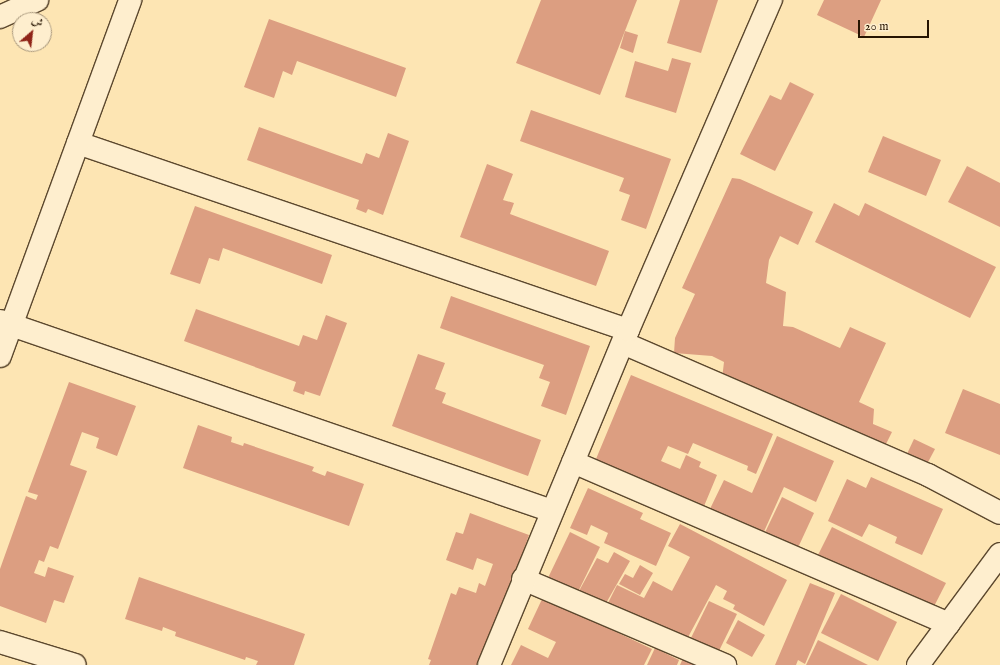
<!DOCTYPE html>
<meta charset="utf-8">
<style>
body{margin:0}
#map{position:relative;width:1000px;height:665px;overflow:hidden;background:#fde5b3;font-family:"IM FELL English",Amiri,serif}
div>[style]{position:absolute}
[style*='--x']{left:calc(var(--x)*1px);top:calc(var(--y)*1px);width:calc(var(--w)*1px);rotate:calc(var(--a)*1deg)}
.building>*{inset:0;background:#dc9e81}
.roads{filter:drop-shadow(1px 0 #5c482e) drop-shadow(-1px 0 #5c482e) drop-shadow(0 1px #5c482e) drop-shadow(0 -1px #5c482e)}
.minor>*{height:22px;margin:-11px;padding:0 11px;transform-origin:11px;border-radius:11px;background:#feeece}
span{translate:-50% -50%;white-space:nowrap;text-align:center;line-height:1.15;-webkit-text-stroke:3px #feeece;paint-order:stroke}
.north{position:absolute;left:12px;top:12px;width:40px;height:40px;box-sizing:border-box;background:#feeece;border:1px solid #a8977c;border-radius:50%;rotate:28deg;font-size:11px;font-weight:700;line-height:16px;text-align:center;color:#261401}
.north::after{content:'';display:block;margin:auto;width:14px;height:18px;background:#8f2418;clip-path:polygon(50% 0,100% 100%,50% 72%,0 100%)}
.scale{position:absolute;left:858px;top:20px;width:71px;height:18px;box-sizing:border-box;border:2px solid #261401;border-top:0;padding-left:5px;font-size:12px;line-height:14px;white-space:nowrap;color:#261401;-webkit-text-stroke:3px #feeece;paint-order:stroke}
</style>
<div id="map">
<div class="building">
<i style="clip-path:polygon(541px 0,637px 0,600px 95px,516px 63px)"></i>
<i style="clip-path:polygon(680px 0,718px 0,701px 53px,667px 43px)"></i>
<i style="clip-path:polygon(824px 0,881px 0,864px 37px,817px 15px)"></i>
<i style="clip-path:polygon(269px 19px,406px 68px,396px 97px,297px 61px,292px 75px,283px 71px,274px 98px,244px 87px)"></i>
<i style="clip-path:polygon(625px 31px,638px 35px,633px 53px,620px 48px)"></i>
<i style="clip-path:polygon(672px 58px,691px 63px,676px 113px,625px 97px,635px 61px,668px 71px)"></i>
<i style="clip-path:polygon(790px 82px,814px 94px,775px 171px,740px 154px,770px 95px,781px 100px)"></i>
<i style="clip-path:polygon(531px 110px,671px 159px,646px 229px,621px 220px,630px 195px,619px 191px,624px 178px,520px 141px)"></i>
<i style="clip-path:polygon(259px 127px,362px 164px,366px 153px,379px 158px,388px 133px,409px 141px,383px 215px,368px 209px,366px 213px,356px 209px,359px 200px,247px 160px)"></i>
<i style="clip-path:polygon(883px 136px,941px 160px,926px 196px,868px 172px)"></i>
<i style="clip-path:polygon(487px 164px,513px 174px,503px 200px,514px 203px,510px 214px,609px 251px,596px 286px,460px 237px)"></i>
<i style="clip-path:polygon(967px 166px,1000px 183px,1000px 227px,948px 202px)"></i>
<i style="clip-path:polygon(732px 178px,740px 179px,813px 212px,798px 245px,780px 236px,769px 260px,766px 283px,786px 292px,783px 326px,793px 327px,840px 348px,850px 327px,886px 343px,859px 402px,874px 409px,873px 424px,892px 432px,883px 450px,722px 379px,724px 362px,712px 356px,674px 353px,675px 338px,695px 294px,682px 288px)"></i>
<i style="clip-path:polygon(834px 203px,859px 216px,865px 203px,996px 267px,970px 318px,815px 242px)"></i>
<i style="clip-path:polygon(195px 206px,332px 255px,322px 284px,223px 248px,219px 261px,209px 258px,200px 284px,170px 274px)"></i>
<i style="clip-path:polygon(451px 296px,590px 346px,566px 415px,541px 406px,550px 382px,539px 378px,544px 365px,440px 328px)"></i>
<i style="clip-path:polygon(196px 309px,299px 346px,303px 335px,317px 340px,326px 315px,347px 323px,320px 396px,305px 391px,304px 395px,293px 391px,296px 382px,184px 341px)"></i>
<i style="clip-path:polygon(418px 354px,445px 363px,435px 389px,446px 393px,442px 403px,541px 440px,528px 476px,392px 426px)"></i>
<i style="clip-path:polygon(631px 375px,773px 434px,756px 474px,747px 470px,748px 466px,693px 443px,688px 454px,668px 446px,661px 461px,680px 469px,686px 455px,701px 462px,699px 467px,717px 475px,702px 511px,591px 471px)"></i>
<i style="clip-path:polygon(69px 382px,136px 406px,117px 456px,96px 448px,99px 438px,82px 432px,70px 465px,87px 471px,58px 549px,50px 546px,44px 562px,39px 560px,34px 573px,45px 577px,48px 567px,74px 576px,64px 603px,54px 600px,46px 623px,0 606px,0 569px,26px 496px,36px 500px,38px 495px,28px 492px)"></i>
<i style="clip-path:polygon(963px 389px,1000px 404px,1000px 455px,945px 433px)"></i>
<i style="clip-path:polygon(198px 425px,232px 437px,231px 442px,243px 446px,244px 443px,314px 467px,312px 471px,325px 476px,327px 471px,364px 484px,349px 526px,183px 468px)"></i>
<i style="clip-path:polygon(777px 436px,834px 461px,816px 502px,784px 487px,762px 536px,709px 511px,724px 480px,752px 493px)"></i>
<i style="clip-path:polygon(914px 439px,935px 449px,926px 466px,906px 456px)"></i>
<i style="clip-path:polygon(871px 477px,943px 509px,922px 555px,895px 543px,897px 537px,869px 524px,862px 537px,828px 521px,847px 479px,866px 488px)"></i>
<i style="clip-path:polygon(588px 488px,643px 513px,640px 519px,671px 533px,656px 566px,604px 543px,608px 533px,591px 525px,587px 535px,570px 528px)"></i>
<i style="clip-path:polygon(782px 497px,814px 513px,796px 552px,758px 547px)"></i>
<i style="clip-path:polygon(470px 513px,529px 535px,483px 665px,429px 665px,431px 660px,428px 659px,451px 593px,456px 595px,459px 587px,476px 593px,479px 583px,485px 586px,493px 564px,477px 558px,473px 570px,446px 560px,456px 532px,463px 534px)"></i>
<i style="clip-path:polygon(680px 524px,787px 580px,764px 626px,733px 609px,735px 605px,723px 599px,727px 591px,716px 585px,686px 641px,635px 615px,633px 620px,606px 607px,617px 585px,644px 598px,653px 581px,672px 591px,690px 557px,668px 546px)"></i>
<i style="clip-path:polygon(832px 527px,946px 583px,927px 620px,816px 559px)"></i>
<i style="clip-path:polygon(570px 532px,600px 547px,577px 594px,547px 580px)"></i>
<i style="clip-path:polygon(614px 552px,630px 561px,605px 605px,579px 591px,597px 558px,608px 563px)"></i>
<i style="clip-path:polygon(640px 565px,653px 573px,640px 595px,619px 584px,625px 574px,633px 578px)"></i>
<i style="clip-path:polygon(139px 577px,305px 634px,294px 665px,256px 665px,258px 661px,246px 657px,245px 660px,175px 636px,176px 632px,163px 627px,162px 631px,125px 619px)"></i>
<i style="clip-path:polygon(810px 583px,835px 593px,805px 664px,798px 660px,796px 665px,775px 665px)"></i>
<i style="clip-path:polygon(841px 594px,897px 622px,878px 661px,821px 633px)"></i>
<i style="clip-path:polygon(543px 597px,652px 649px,644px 665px,511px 665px,521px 645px,548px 658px,556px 642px,528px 629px)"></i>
<i style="clip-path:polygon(709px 601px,737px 614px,717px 655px,689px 642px)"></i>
<i style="clip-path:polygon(738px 620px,765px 635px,752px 657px,726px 643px)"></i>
<i style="clip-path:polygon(818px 640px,868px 665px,806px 665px)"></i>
<i style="clip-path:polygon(655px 648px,679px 660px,677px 665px,647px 665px)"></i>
<i style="clip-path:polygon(683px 658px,698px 665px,680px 665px)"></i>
</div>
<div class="roads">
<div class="minor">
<i style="--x:0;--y:17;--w:41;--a:-24.7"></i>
<i style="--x:78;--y:143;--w:581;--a:18.78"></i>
<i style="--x:0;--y:321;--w:584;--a:18.99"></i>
<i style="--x:623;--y:343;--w:332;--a:23.4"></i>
<i style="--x:928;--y:475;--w:81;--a:27.8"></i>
<i style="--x:0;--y:356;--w:379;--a:-69.9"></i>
<i style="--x:573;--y:462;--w:409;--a:23.3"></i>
<i style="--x:523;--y:579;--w:220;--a:23.1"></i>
<i style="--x:0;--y:642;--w:78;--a:17"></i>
<i style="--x:489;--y:665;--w:363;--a:-67.5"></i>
<i style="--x:628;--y:330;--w:360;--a:-66.6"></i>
<i style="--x:918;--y:665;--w:138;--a:-53.5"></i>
</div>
</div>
<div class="north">ش</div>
<div class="scale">20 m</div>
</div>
